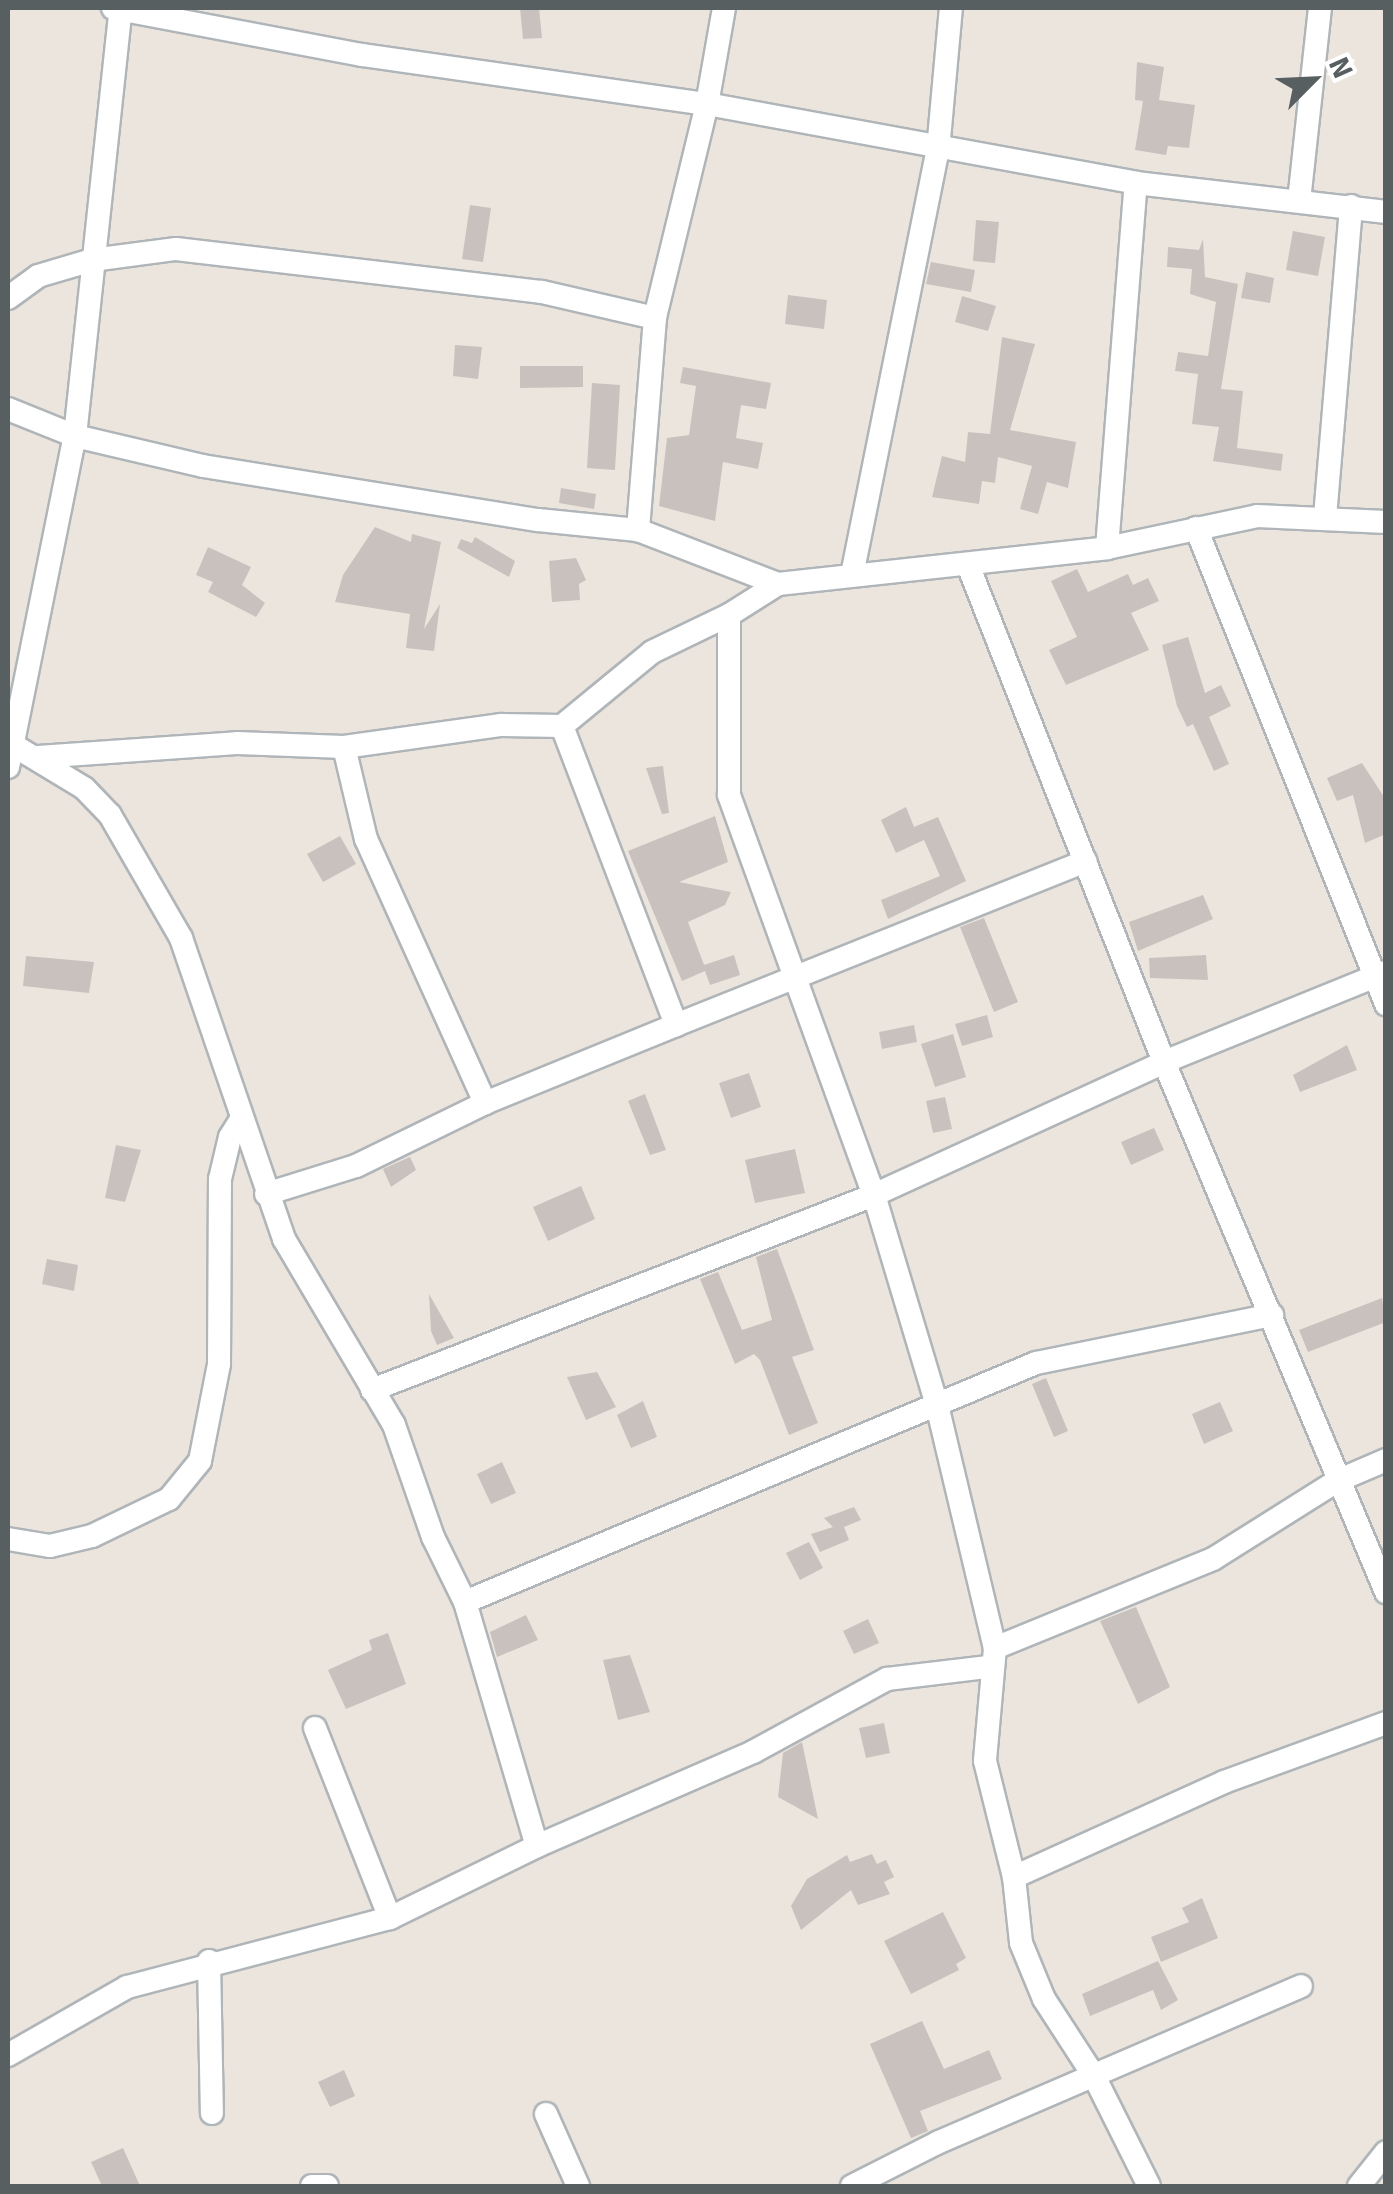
<!DOCTYPE html>
<style>
body{margin:0}
#map{position:relative;width:1393px;height:2194px;overflow:hidden;background:#ece5de;font-family:Signika,sans-serif}
div>[style]{position:absolute}
[style*='--x']{left:calc(var(--x)*1px);top:calc(var(--y)*1px);width:calc(var(--w)*1px);rotate:calc(var(--a)*1deg)}
.building>*{inset:0;background:#c9c1bd}
.roads{filter:drop-shadow(2px 0 #afb5b8) drop-shadow(-2px 0 #afb5b8) drop-shadow(0 2px #afb5b8) drop-shadow(0 -2px #afb5b8)}
.minor>*{height:22px;margin:-11px;padding:0 11px;transform-origin:11px;border-radius:11px;background:#fff}
span{translate:-50% -50%;white-space:nowrap;text-align:center;line-height:1.15;-webkit-text-stroke:9px #fff;paint-order:stroke}
.frame{position:absolute;inset:0;border:10px solid #575f61;pointer-events:none}
.north{position:absolute;left:1263px;top:30px;width:100px;height:100px;-webkit-text-stroke:8px #fff;paint-order:stroke;rotate:66deg;font-size:28px;font-weight:700;line-height:40px;text-align:center;color:#575f61}
.north::after{content:'';display:block;margin:auto;width:35px;height:45px;background:#575f61;clip-path:polygon(50% 0,100% 100%,50% 72%,0 100%)}
</style>
<div id="map">
<div class="building">
<i style="clip-path:polygon(520px 8px,539px 8px,542px 38px,523px 39px)"></i>
<i style="clip-path:polygon(1137px 62px,1164px 67px,1159px 100px,1195px 105px,1189px 148px,1168px 146px,1166px 155px,1135px 150px,1143px 101px,1135px 100px)"></i>
<i style="clip-path:polygon(470px 205px,491px 208px,483px 262px,462px 259px)"></i>
<i style="clip-path:polygon(976px 220px,999px 222px,995px 263px,973px 261px)"></i>
<i style="clip-path:polygon(1293px 231px,1325px 237px,1318px 276px,1286px 270px)"></i>
<i style="clip-path:polygon(1203px 239px,1205px 277px,1238px 284px,1221px 389px,1243px 391px,1237px 448px,1283px 454px,1281px 471px,1213px 461px,1219px 427px,1192px 424px,1198px 374px,1175px 371px,1178px 352px,1208px 356px,1216px 302px,1190px 294px,1192px 269px,1167px 267px,1168px 247px,1199px 250px)"></i>
<i style="clip-path:polygon(931px 262px,975px 270px,971px 292px,926px 284px)"></i>
<i style="clip-path:polygon(1246px 272px,1274px 278px,1270px 303px,1241px 298px)"></i>
<i style="clip-path:polygon(788px 295px,827px 300px,824px 329px,785px 324px)"></i>
<i style="clip-path:polygon(962px 296px,996px 306px,988px 331px,955px 322px)"></i>
<i style="clip-path:polygon(1002px 337px,1035px 344px,1010px 430px,1076px 442px,1068px 488px,1047px 482px,1038px 514px,1020px 509px,1032px 466px,998px 457px,995px 483px,982px 481px,979px 504px,932px 497px,942px 456px,965px 462px,968px 432px,990px 434px)"></i>
<i style="clip-path:polygon(455px 345px,482px 347px,478px 379px,453px 376px)"></i>
<i style="clip-path:polygon(520px 366px,583px 366px,583px 387px,520px 388px)"></i>
<i style="clip-path:polygon(683px 367px,771px 383px,766px 409px,741px 405px,736px 438px,763px 443px,758px 469px,723px 462px,715px 521px,659px 506px,667px 438px,689px 435px,696px 386px,680px 383px)"></i>
<i style="clip-path:polygon(592px 383px,620px 385px,615px 470px,587px 468px)"></i>
<i style="clip-path:polygon(561px 488px,596px 494px,594px 509px,559px 503px)"></i>
<i style="clip-path:polygon(375px 527px,411px 542px,412px 534px,441px 542px,424px 629px,440px 604px,434px 651px,406px 648px,410px 614px,335px 602px,343px 575px)"></i>
<i style="clip-path:polygon(475px 537px,515px 561px,509px 577px,457px 548px,461px 539px,472px 543px)"></i>
<i style="clip-path:polygon(208px 547px,251px 567px,242px 585px,265px 603px,256px 617px,208px 592px,213px 582px,196px 575px)"></i>
<i style="clip-path:polygon(576px 558px,586px 580px,579px 584px,580px 600px,552px 602px,549px 561px)"></i>
<i style="clip-path:polygon(1077px 569px,1088px 592px,1128px 574px,1133px 585px,1148px 578px,1159px 601px,1131px 613px,1149px 650px,1066px 685px,1049px 650px,1077px 637px,1051px 581px)"></i>
<i style="clip-path:polygon(1188px 637px,1205px 693px,1221px 685px,1231px 706px,1209px 717px,1229px 764px,1214px 771px,1193px 724px,1187px 727px,1177px 706px,1162px 645px)"></i>
<i style="clip-path:polygon(1362px 763px,1386px 800px,1386px 834px,1365px 843px,1353px 795px,1337px 801px,1327px 778px)"></i>
<i style="clip-path:polygon(663px 766px,669px 813px,662px 814px,646px 768px)"></i>
<i style="clip-path:polygon(906px 807px,914px 827px,938px 817px,966px 881px,888px 919px,881px 900px,940px 876px,924px 840px,896px 853px,881px 820px)"></i>
<i style="clip-path:polygon(715px 816px,728px 862px,679px 882px,731px 892px,725px 905px,688px 922px,704px 965px,734px 955px,740px 975px,710px 985px,705px 971px,682px 981px,628px 851px)"></i>
<i style="clip-path:polygon(340px 836px,356px 864px,323px 882px,307px 854px)"></i>
<i style="clip-path:polygon(1203px 895px,1213px 919px,1138px 951px,1129px 922px)"></i>
<i style="clip-path:polygon(984px 918px,1018px 1002px,994px 1012px,960px 927px)"></i>
<i style="clip-path:polygon(1206px 955px,1208px 980px,1150px 978px,1149px 958px)"></i>
<i style="clip-path:polygon(26px 956px,94px 962px,89px 993px,23px 986px)"></i>
<i style="clip-path:polygon(987px 1015px,993px 1037px,962px 1046px,955px 1024px)"></i>
<i style="clip-path:polygon(914px 1025px,917px 1042px,882px 1049px,879px 1032px)"></i>
<i style="clip-path:polygon(953px 1034px,966px 1077px,935px 1087px,921px 1044px)"></i>
<i style="clip-path:polygon(1347px 1045px,1357px 1070px,1300px 1092px,1293px 1075px)"></i>
<i style="clip-path:polygon(749px 1073px,761px 1107px,731px 1118px,719px 1083px)"></i>
<i style="clip-path:polygon(645px 1094px,666px 1150px,650px 1155px,628px 1101px)"></i>
<i style="clip-path:polygon(945px 1097px,952px 1129px,933px 1133px,926px 1101px)"></i>
<i style="clip-path:polygon(1154px 1128px,1164px 1150px,1131px 1165px,1121px 1142px)"></i>
<i style="clip-path:polygon(116px 1145px,141px 1150px,125px 1202px,105px 1198px)"></i>
<i style="clip-path:polygon(795px 1149px,805px 1193px,755px 1203px,745px 1160px)"></i>
<i style="clip-path:polygon(410px 1157px,416px 1170px,391px 1187px,383px 1169px)"></i>
<i style="clip-path:polygon(581px 1186px,595px 1219px,548px 1241px,533px 1207px)"></i>
<i style="clip-path:polygon(777px 1249px,814px 1350px,792px 1357px,818px 1423px,789px 1435px,760px 1360px,754px 1354px,735px 1364px,700px 1279px,718px 1272px,742px 1330px,772px 1320px,756px 1257px)"></i>
<i style="clip-path:polygon(47px 1259px,78px 1265px,74px 1291px,42px 1284px)"></i>
<i style="clip-path:polygon(429px 1294px,454px 1338px,437px 1345px,431px 1331px)"></i>
<i style="clip-path:polygon(1382px 1298px,1386px 1322px,1308px 1352px,1299px 1330px)"></i>
<i style="clip-path:polygon(597px 1372px,616px 1407px,586px 1420px,567px 1377px)"></i>
<i style="clip-path:polygon(1046px 1378px,1068px 1431px,1054px 1437px,1032px 1384px)"></i>
<i style="clip-path:polygon(643px 1401px,657px 1437px,631px 1448px,617px 1415px)"></i>
<i style="clip-path:polygon(1220px 1402px,1233px 1431px,1204px 1444px,1192px 1414px)"></i>
<i style="clip-path:polygon(502px 1462px,516px 1493px,491px 1504px,477px 1474px)"></i>
<i style="clip-path:polygon(854px 1507px,861px 1520px,844px 1527px,849px 1540px,820px 1552px,811px 1534px,833px 1527px,824px 1518px)"></i>
<i style="clip-path:polygon(809px 1542px,823px 1568px,800px 1580px,786px 1553px)"></i>
<i style="clip-path:polygon(1136px 1607px,1170px 1687px,1138px 1704px,1100px 1621px)"></i>
<i style="clip-path:polygon(526px 1615px,538px 1640px,497px 1657px,490px 1632px)"></i>
<i style="clip-path:polygon(868px 1619px,879px 1643px,854px 1654px,843px 1631px)"></i>
<i style="clip-path:polygon(388px 1633px,406px 1684px,346px 1709px,328px 1670px,372px 1650px,369px 1640px)"></i>
<i style="clip-path:polygon(630px 1655px,650px 1712px,618px 1720px,603px 1660px)"></i>
<i style="clip-path:polygon(884px 1723px,890px 1753px,866px 1758px,859px 1728px)"></i>
<i style="clip-path:polygon(802px 1742px,818px 1819px,778px 1797px,783px 1753px)"></i>
<i style="clip-path:polygon(872px 1854px,877px 1864px,886px 1860px,894px 1877px,884px 1882px,890px 1894px,858px 1905px,851px 1890px,801px 1930px,791px 1906px,807px 1879px,847px 1855px,850px 1862px)"></i>
<i style="clip-path:polygon(1202px 1898px,1218px 1938px,1161px 1962px,1151px 1937px,1189px 1922px,1182px 1908px)"></i>
<i style="clip-path:polygon(943px 1912px,966px 1958px,956px 1964px,959px 1970px,911px 1994px,884px 1941px)"></i>
<i style="clip-path:polygon(1158px 1961px,1178px 2000px,1161px 2010px,1153px 1990px,1090px 2016px,1082px 1994px)"></i>
<i style="clip-path:polygon(922px 2021px,944px 2069px,989px 2050px,1002px 2079px,920px 2111px,928px 2131px,911px 2138px,870px 2044px)"></i>
<i style="clip-path:polygon(344px 2070px,355px 2096px,330px 2107px,318px 2082px)"></i>
<i style="clip-path:polygon(123px 2148px,140px 2186px,102px 2186px,91px 2162px)"></i>
</div>
<div class="roads">
<div class="minor">
<i style="--x:113;--y:8;--w:253;--a:10.7"></i>
<i style="--x:362;--y:55;--w:348;--a:8.1"></i>
<i style="--x:707;--y:104;--w:220;--a:103.7"></i>
<i style="--x:655;--y:318;--w:213;--a:94.6"></i>
<i style="--x:724;--y:8;--w:97;--a:100"></i>
<i style="--x:707;--y:104;--w:436;--a:10.4"></i>
<i style="--x:1136;--y:183;--w:252;--a:6.6"></i>
<i style="--x:1299;--y:201;--w:194;--a:-83.8"></i>
<i style="--x:8;--y:298;--w:37;--a:-36"></i>
<i style="--x:38;--y:276;--w:56;--a:-16.5"></i>
<i style="--x:92;--y:260;--w:85;--a:-7.5"></i>
<i style="--x:176;--y:249;--w:369;--a:6.7"></i>
<i style="--x:542;--y:292;--w:116;--a:13"></i>
<i style="--x:8;--y:409;--w:72;--a:21.9"></i>
<i style="--x:75;--y:436;--w:131;--a:13.2"></i>
<i style="--x:203;--y:466;--w:339;--a:9.2"></i>
<i style="--x:538;--y:520;--w:100;--a:5.7"></i>
<i style="--x:638;--y:530;--w:150;--a:21.1"></i>
<i style="--x:778;--y:584;--w:331;--a:-6.2"></i>
<i style="--x:1107;--y:548;--w:153;--a:-12"></i>
<i style="--x:1257;--y:516;--w:129;--a:2.7"></i>
<i style="--x:1325;--y:517;--w:312;--a:-85.2"></i>
<i style="--x:1196;--y:528;--w:513;--a:68.24"></i>
<i style="--x:1107;--y:548;--w:366;--a:-85.5"></i>
<i style="--x:968;--y:565;--w:534;--a:68.48"></i>
<i style="--x:1164;--y:1062;--w:575;--a:67.27"></i>
<i style="--x:852;--y:575;--w:434;--a:-78.6"></i>
<i style="--x:938;--y:150;--w:143;--a:-84.8"></i>
<i style="--x:778;--y:584;--w:58;--a:147.7"></i>
<i style="--x:729;--y:615;--w:180;--a:90"></i>
<i style="--x:729;--y:795;--w:425;--a:70.1"></i>
<i style="--x:874;--y:1195;--w:219;--a:73.3"></i>
<i style="--x:937;--y:1405;--w:250;--a:76.6"></i>
<i style="--x:995;--y:1648;--w:113;--a:95.1"></i>
<i style="--x:985;--y:1761;--w:120;--a:76"></i>
<i style="--x:1014;--y:1877;--w:66;--a:83.9"></i>
<i style="--x:1021;--y:1943;--w:61;--a:67.7"></i>
<i style="--x:1044;--y:1999;--w:92;--a:57"></i>
<i style="--x:1094;--y:2076;--w:123;--a:63.4"></i>
<i style="--x:562;--y:726;--w:117;--a:-39.4"></i>
<i style="--x:652;--y:652;--w:85;--a:-25.7"></i>
<i style="--x:8;--y:742;--w:89;--a:31.2"></i>
<i style="--x:84;--y:788;--w:37;--a:46"></i>
<i style="--x:110;--y:815;--w:142;--a:60"></i>
<i style="--x:181;--y:938;--w:318;--a:71.1"></i>
<i style="--x:284;--y:1239;--w:216;--a:59.4"></i>
<i style="--x:394;--y:1425;--w:119;--a:70.8"></i>
<i style="--x:433;--y:1537;--w:72;--a:63.8"></i>
<i style="--x:465;--y:1602;--w:254;--a:73.6"></i>
<i style="--x:344;--y:747;--w:95;--a:76.6"></i>
<i style="--x:366;--y:839;--w:290;--a:65.7"></i>
<i style="--x:38;--y:757;--w:199;--a:-4"></i>
<i style="--x:237;--y:743;--w:107;--a:2.1"></i>
<i style="--x:344;--y:747;--w:159;--a:-8"></i>
<i style="--x:501;--y:725;--w:61;--a:0.9"></i>
<i style="--x:562;--y:726;--w:320;--a:69.1"></i>
<i style="--x:676;--y:1025;--w:441;--a:-21.8"></i>
<i style="--x:8;--y:767;--w:338;--a:-78.6"></i>
<i style="--x:75;--y:436;--w:426;--a:-83.9"></i>
<i style="--x:266;--y:1194;--w:94;--a:-17.3"></i>
<i style="--x:356;--y:1166;--w:144;--a:-26"></i>
<i style="--x:485;--y:1103;--w:206;--a:-22.2"></i>
<i style="--x:372;--y:1390;--w:539;--a:-21.23"></i>
<i style="--x:874;--y:1195;--w:319;--a:-24.6"></i>
<i style="--x:1164;--y:1062;--w:240;--a:-22.1"></i>
<i style="--x:8;--y:1539;--w:43;--a:9.5"></i>
<i style="--x:50;--y:1546;--w:43;--a:-13.4"></i>
<i style="--x:92;--y:1536;--w:85;--a:-25.7"></i>
<i style="--x:169;--y:1499;--w:49;--a:-50.8"></i>
<i style="--x:200;--y:1461;--w:99;--a:-78.9"></i>
<i style="--x:219;--y:1364;--w:185;--a:-89.7"></i>
<i style="--x:220;--y:1179;--w:43;--a:-76.6"></i>
<i style="--x:230;--y:1137;--w:22;--a:-58"></i>
<i style="--x:465;--y:1602;--w:619;--a:-22.71"></i>
<i style="--x:1036;--y:1363;--w:241;--a:-11.5"></i>
<i style="--x:995;--y:1648;--w:235;--a:-22.2"></i>
<i style="--x:1213;--y:1559;--w:146;--a:-32.2"></i>
<i style="--x:1337;--y:1481;--w:53;--a:-23.2"></i>
<i style="--x:315;--y:1728;--w:204;--a:68.5"></i>
<i style="--x:1014;--y:1877;--w:230;--a:-24.3"></i>
<i style="--x:1224;--y:1782;--w:172;--a:-20"></i>
<i style="--x:209;--y:1961;--w:152;--a:88.9"></i>
<i style="--x:8;--y:2055;--w:137;--a:-29.7"></i>
<i style="--x:127;--y:1987;--w:272;--a:-14.7"></i>
<i style="--x:390;--y:1918;--w:164;--a:-26.1"></i>
<i style="--x:537;--y:1846;--w:236;--a:-23.5"></i>
<i style="--x:753;--y:1752;--w:153;--a:-28.6"></i>
<i style="--x:887;--y:1679;--w:102;--a:-6.8"></i>
<i style="--x:546;--y:2114;--w:79;--a:66"></i>
<i style="--x:312;--y:2186;--w:15;--a:0"></i>
<i style="--x:852;--y:2186;--w:97;--a:-26.8"></i>
<i style="--x:939;--y:2142;--w:394;--a:-23.3"></i>
<i style="--x:1359;--y:2186;--w:43;--a:-51.5"></i>
</div>
</div>
<div class="frame"></div>
<div class="north">N</div>
</div>
